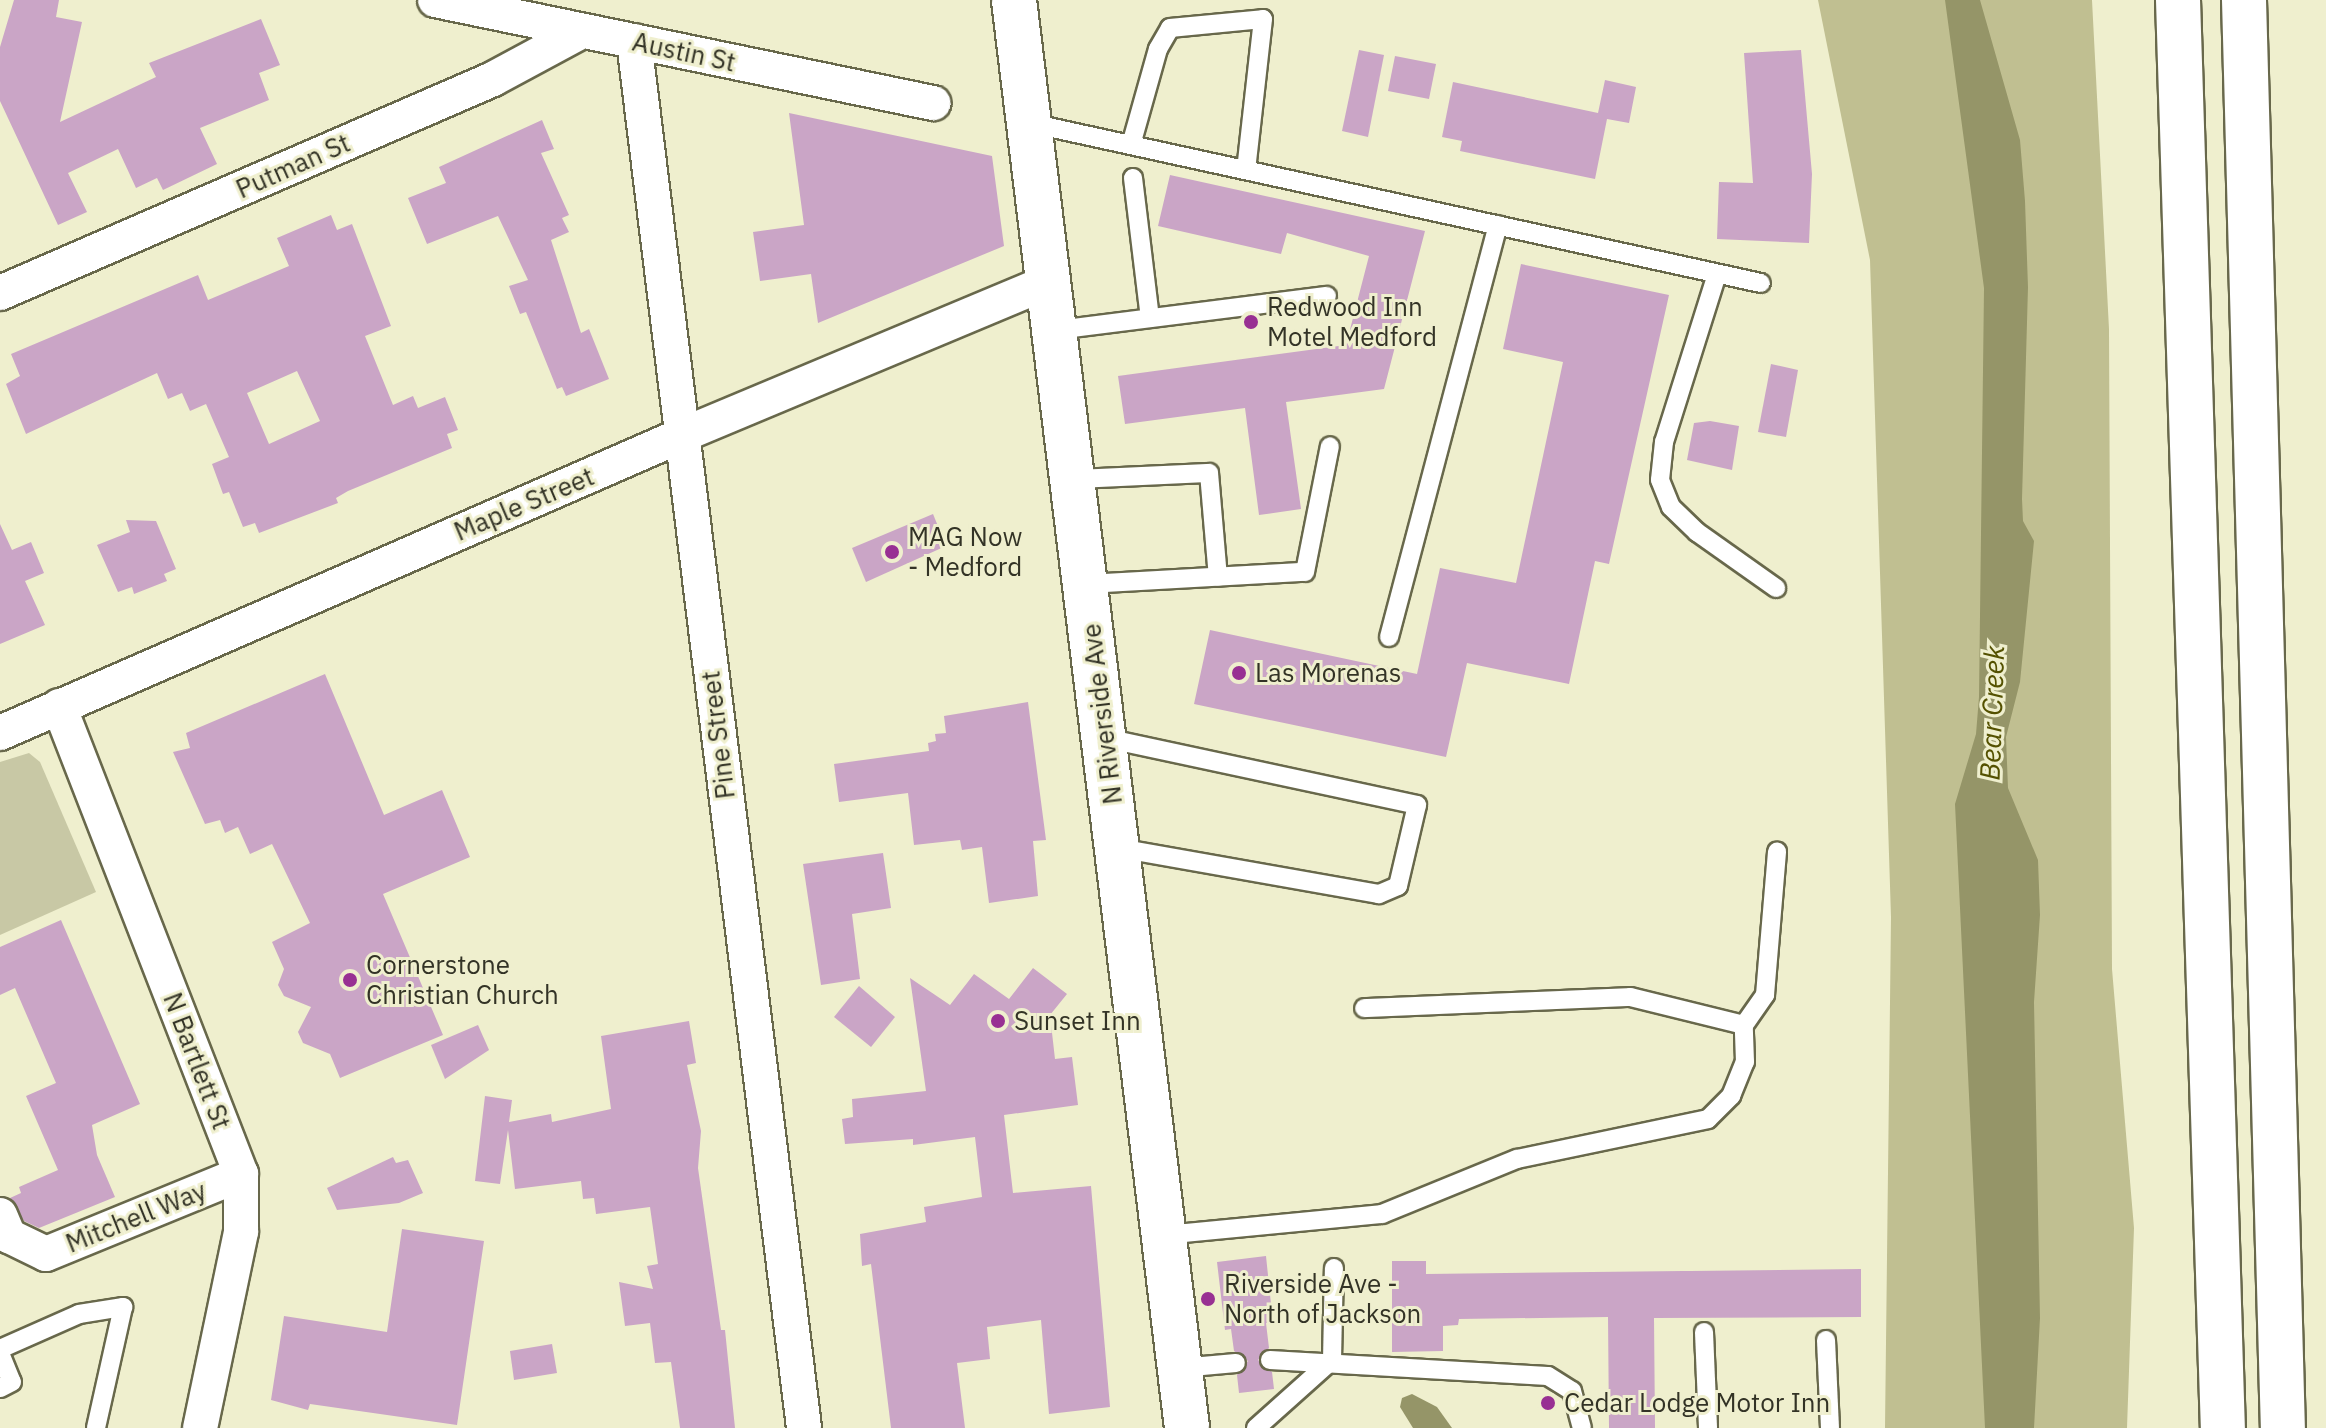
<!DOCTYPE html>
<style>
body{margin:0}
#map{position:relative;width:2326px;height:1428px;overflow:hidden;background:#efefce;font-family:"IBM Plex Sans",sans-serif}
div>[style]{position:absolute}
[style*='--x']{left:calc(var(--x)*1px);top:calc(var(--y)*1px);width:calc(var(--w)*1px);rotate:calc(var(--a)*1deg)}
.green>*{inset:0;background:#c8c8a5}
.forest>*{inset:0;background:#c0bf91}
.water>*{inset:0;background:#959568}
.building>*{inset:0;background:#caa5c6}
.roads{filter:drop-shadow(2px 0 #68684b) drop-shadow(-2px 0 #68684b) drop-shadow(0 2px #68684b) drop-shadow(0 -2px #68684b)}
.lane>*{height:18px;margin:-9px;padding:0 9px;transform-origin:9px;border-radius:9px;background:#fff}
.street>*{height:34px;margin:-17px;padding:0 17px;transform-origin:17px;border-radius:17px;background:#fff}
.primary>*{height:44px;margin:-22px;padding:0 22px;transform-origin:22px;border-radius:22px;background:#fff}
.highway>*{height:44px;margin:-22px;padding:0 22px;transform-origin:22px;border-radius:22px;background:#fff}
.dots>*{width:22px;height:22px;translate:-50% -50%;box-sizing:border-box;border:4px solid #efefce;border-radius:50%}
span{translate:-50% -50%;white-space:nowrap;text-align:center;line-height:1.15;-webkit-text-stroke:6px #efefce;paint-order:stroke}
.street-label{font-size:26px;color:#333326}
.poi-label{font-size:26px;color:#333326}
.left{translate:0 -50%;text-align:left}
.water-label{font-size:28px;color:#545100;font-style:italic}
</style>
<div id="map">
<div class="green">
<i style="clip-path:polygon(29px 753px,40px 762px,96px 892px,0 935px,0 762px)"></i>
</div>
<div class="forest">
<i style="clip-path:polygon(1818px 0,2092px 0,2109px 329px,2112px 969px,2134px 1228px,2127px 1428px,1885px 1428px,1891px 917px,1870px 260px)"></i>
</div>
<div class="water">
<i style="clip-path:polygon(1945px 0,1980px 0,2020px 140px,2025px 201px,2028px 287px,2022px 499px,2023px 521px,2034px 541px,2020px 682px,2006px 737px,2008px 788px,2038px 860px,2040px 915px,2034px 1002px,2040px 1318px,2034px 1428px,1985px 1428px,1955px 804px,1976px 734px,1979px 697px,1984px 288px)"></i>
<i style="clip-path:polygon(1412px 1394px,1437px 1407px,1452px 1428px,1413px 1428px,1400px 1407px,1402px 1398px)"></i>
</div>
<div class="building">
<i style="clip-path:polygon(14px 0,59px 0,56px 17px,82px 22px,60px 122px,156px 77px,149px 63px,261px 19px,280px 65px,259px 73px,269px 100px,200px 128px,217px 164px,163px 190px,157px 178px,136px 188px,118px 149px,68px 173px,87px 212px,58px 225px,0 101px,0 47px)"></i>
<i style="clip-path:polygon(1359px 50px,1384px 55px,1368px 137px,1342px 131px)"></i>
<i style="clip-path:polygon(1801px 50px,1812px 174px,1809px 243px,1717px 239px,1719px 182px,1753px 183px,1744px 53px)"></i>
<i style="clip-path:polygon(1395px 56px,1436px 64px,1429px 99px,1388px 91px)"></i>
<i style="clip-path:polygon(1605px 80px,1636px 87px,1629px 123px,1607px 119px,1595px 179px,1460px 151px,1462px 141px,1442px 137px,1453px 82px,1598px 113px)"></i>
<i style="clip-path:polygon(789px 113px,992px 156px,1004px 246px,818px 323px,811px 274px,760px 281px,753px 232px,804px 225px)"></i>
<i style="clip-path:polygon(542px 120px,554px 149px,541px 153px,569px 215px,562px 218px,569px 232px,551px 240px,581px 333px,589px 329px,609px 379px,566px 396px,562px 387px,557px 389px,526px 312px,520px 314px,509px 286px,528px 280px,498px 216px,427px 244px,408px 198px,446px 183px,439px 167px)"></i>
<i style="clip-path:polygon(1170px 175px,1425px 231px,1384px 389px,1286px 402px,1301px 509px,1259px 515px,1245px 408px,1125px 424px,1118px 376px,1346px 345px,1369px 256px,1287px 233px,1281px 254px,1158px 226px)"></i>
<i style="clip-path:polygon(evenodd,331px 215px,337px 230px,352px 224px,391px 326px,365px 336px,393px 405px,413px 396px,418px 408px,445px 397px,458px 430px,447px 434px,452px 448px,348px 491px,336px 498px,338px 503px,259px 533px,255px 523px,243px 527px,229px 492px,223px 494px,212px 464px,229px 457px,206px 404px,190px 411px,182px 393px,168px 399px,157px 373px,26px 434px,6px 384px,20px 376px,11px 354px,198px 275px,208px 300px,289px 266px,277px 238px,331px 215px,297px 371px,320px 421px,269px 444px,247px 393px,297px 371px)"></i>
<i style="clip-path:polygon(1521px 264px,1669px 295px,1609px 564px,1595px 561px,1569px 684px,1467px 663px,1446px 757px,1194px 704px,1210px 630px,1417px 674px,1440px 568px,1516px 583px,1563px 362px,1503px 349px)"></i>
<i style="clip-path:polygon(1771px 364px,1798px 370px,1786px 437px,1758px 432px)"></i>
<i style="clip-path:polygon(1710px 421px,1739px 426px,1732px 470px,1687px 460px,1694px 423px)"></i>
<i style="clip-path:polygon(933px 514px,946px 546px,866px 582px,852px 548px)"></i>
<i style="clip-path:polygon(126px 520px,156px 521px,176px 569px,164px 574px,167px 581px,134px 594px,132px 587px,118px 592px,97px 545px,130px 532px)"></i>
<i style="clip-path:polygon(0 524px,12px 550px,31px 542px,44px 573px,25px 581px,45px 625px,0 644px)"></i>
<i style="clip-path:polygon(325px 674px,384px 815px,442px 790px,470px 857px,383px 894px,443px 1035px,340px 1078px,330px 1054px,303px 1043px,298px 1032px,311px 1007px,284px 996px,278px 985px,284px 969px,272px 942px,310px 923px,272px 844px,250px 854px,238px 827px,225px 833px,220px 820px,205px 824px,173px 752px,190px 748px,186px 733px)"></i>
<i style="clip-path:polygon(1028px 702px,1046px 840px,1033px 841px,1038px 896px,989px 903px,982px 847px,962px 850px,960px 840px,914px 845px,908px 793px,839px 802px,834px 764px,929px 751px,928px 743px,936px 741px,935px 734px,946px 733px,944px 716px)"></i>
<i style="clip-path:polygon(883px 853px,891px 908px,852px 914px,860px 979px,821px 985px,803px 864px)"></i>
<i style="clip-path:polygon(61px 920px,140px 1104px,92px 1125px,97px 1155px,115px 1197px,39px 1228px,24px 1221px,10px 1198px,21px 1193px,19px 1187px,58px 1170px,26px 1096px,56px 1083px,15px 988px,0 995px,0 947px)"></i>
<i style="clip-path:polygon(1033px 968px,1067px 994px,1050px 1015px,1055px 1059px,1072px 1057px,1078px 1105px,1004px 1115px,1013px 1193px,1091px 1186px,1110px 1407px,1049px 1414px,1041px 1320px,987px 1327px,990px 1359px,957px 1363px,965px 1428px,891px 1428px,871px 1264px,862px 1266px,860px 1234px,926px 1222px,924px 1207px,982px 1197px,975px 1137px,913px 1145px,913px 1139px,845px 1144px,842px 1119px,853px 1117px,852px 1099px,926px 1091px,910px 978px,950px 1005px,974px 974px,1009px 999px)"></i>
<i style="clip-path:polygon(859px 986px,895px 1017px,871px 1047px,834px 1017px)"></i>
<i style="clip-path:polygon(689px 1021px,696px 1063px,687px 1065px,701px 1131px,698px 1168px,721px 1330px,725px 1330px,735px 1428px,680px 1428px,671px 1362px,655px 1363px,650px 1323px,625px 1326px,619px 1282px,653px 1289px,647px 1266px,658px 1264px,650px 1207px,596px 1214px,594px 1198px,583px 1199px,581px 1181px,515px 1189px,508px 1130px,500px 1184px,475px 1181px,485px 1096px,512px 1100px,509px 1122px,551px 1114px,552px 1122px,611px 1109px,601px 1036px)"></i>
<i style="clip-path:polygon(478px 1025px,489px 1050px,445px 1079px,431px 1045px)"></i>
<i style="clip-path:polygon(393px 1157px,396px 1163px,408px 1160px,423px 1193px,399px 1203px,337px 1210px,327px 1188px)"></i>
<i style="clip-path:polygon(402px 1229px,484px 1241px,457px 1425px,310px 1404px,308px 1410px,271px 1400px,284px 1316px,387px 1332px)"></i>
<i style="clip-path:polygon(1266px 1256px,1273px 1323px,1266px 1323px,1269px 1348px,1258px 1360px,1272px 1372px,1274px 1389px,1239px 1393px,1237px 1375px,1248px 1361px,1234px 1351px,1231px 1329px,1225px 1330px,1217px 1262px)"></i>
<i style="clip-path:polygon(1392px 1261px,1426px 1261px,1426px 1274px,1861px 1269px,1861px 1317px,1654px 1318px,1655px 1428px,1609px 1428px,1608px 1317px,1459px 1319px,1458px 1325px,1443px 1326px,1443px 1351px,1392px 1352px)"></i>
<i style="clip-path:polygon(552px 1344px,557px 1373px,514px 1380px,510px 1351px)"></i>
</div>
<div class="roads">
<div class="lane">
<i style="--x:1030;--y:123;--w:748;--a:12.35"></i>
<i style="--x:1131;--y:145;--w:100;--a:-74.3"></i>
<i style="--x:1158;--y:49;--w:24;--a:-60"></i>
<i style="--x:1170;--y:28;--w:93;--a:-5.5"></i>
<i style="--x:1263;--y:19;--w:152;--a:96.4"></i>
<i style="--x:1133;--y:178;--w:141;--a:83.1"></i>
<i style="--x:1717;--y:274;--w:176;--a:107.5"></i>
<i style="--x:1664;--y:442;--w:38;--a:96"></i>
<i style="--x:1660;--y:480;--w:29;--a:68"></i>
<i style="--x:1671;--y:507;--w:36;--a:44"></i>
<i style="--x:1697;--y:532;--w:97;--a:35.3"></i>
<i style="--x:1057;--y:330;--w:272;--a:-7.2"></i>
<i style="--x:1075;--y:479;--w:134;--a:-2.6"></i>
<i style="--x:1209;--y:473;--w:104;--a:85.1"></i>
<i style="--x:1087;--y:584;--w:218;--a:-3.2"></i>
<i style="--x:1305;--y:572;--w:128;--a:-78.8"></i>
<i style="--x:1389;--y:637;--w:426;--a:-75.2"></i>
<i style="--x:1105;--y:738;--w:319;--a:12.1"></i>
<i style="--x:1417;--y:805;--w:83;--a:103.2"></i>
<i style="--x:1398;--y:886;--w:21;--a:157"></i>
<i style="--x:1379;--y:894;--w:265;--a:-170"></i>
<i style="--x:1744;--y:1025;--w:37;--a:-55"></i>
<i style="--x:1765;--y:995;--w:144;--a:-85.2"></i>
<i style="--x:1164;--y:1235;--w:219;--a:-5.5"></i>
<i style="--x:1382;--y:1214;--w:146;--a:-22.2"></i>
<i style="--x:1517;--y:1159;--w:195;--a:-11.8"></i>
<i style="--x:1708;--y:1119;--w:33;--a:-45"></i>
<i style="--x:1731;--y:1096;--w:37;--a:-68"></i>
<i style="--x:1745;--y:1062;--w:37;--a:-92"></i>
<i style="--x:1744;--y:1025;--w:117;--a:-166.2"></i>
<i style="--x:1630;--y:997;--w:266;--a:177.6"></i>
<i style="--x:1704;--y:1332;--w:96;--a:87.6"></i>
<i style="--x:1826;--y:1340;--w:88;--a:87.4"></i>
<i style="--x:0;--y:1349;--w:86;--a:-23.9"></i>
<i style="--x:79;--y:1314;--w:45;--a:-9"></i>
<i style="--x:123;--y:1307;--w:124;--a:102.6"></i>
<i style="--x:0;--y:1353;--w:31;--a:68"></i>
<i style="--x:12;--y:1382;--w:13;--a:153"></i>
<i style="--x:1270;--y:1360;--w:278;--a:3.3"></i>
<i style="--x:1548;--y:1376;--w:28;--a:32"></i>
<i style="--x:1572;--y:1391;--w:38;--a:75"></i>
<i style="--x:1180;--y:1368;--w:56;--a:-5.1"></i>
<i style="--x:1256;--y:1428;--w:102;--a:-41.8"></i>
<i style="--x:1332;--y:1360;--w:92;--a:-88.8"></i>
</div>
<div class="street">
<i style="--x:435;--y:0;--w:509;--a:11.69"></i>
<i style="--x:634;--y:41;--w:1397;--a:83.01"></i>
<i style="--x:0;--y:293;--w:537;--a:-23.46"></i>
<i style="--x:493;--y:79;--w:101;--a:-28.3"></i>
<i style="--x:59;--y:706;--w:502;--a:68.75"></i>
<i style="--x:241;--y:1174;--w:58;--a:90"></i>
<i style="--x:241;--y:1232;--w:200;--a:101.8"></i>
<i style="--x:0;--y:733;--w:744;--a:-23.6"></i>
<i style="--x:682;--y:435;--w:400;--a:-22.7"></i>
<i style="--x:0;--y:1215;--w:23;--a:67"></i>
<i style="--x:9;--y:1236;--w:41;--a:25.9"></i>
<i style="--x:46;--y:1254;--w:211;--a:-22.3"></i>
</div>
<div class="primary">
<i style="--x:1014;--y:0;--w:1438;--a:83.09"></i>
</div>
<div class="highway">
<i style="--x:2178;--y:0;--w:1429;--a:88.2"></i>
<i style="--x:2244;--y:0;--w:1429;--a:88.44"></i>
</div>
</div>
<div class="dots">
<i style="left:1251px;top:322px;background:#983093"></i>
<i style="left:892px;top:552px;background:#983093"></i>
<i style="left:1239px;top:673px;background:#983093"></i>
<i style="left:350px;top:980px;background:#983093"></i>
<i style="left:998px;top:1021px;background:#983093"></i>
<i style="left:1208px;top:1299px;background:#983093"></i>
<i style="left:1548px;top:1403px;background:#983093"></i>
</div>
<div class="street-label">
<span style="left:684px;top:52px;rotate:12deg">Austin St</span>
<span style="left:293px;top:166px;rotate:-24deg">Putman St</span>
<span style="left:524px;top:504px;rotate:-23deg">Maple Street</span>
<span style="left:1102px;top:714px;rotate:-97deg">N Riverside Ave</span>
<span style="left:718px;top:735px;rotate:-97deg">Pine Street</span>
<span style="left:197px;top:1061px;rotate:69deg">N Bartlett St</span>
<span style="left:136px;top:1217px;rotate:-22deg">Mitchell Way</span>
</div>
<div class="poi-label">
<span class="left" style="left:1267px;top:322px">Redwood Inn<br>Motel Medford</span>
<span class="left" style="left:908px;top:552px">MAG Now<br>- Medford</span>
<span class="left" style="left:1255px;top:673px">Las Morenas</span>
<span class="left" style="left:366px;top:980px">Cornerstone<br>Christian Church</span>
<span class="left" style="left:1014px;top:1021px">Sunset Inn</span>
<span class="left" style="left:1224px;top:1299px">Riverside Ave -<br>North of Jackson</span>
<span class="left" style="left:1564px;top:1403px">Cedar Lodge Motor Inn</span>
</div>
<div class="water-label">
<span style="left:1992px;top:713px;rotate:-88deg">Bear Creek</span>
</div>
</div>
